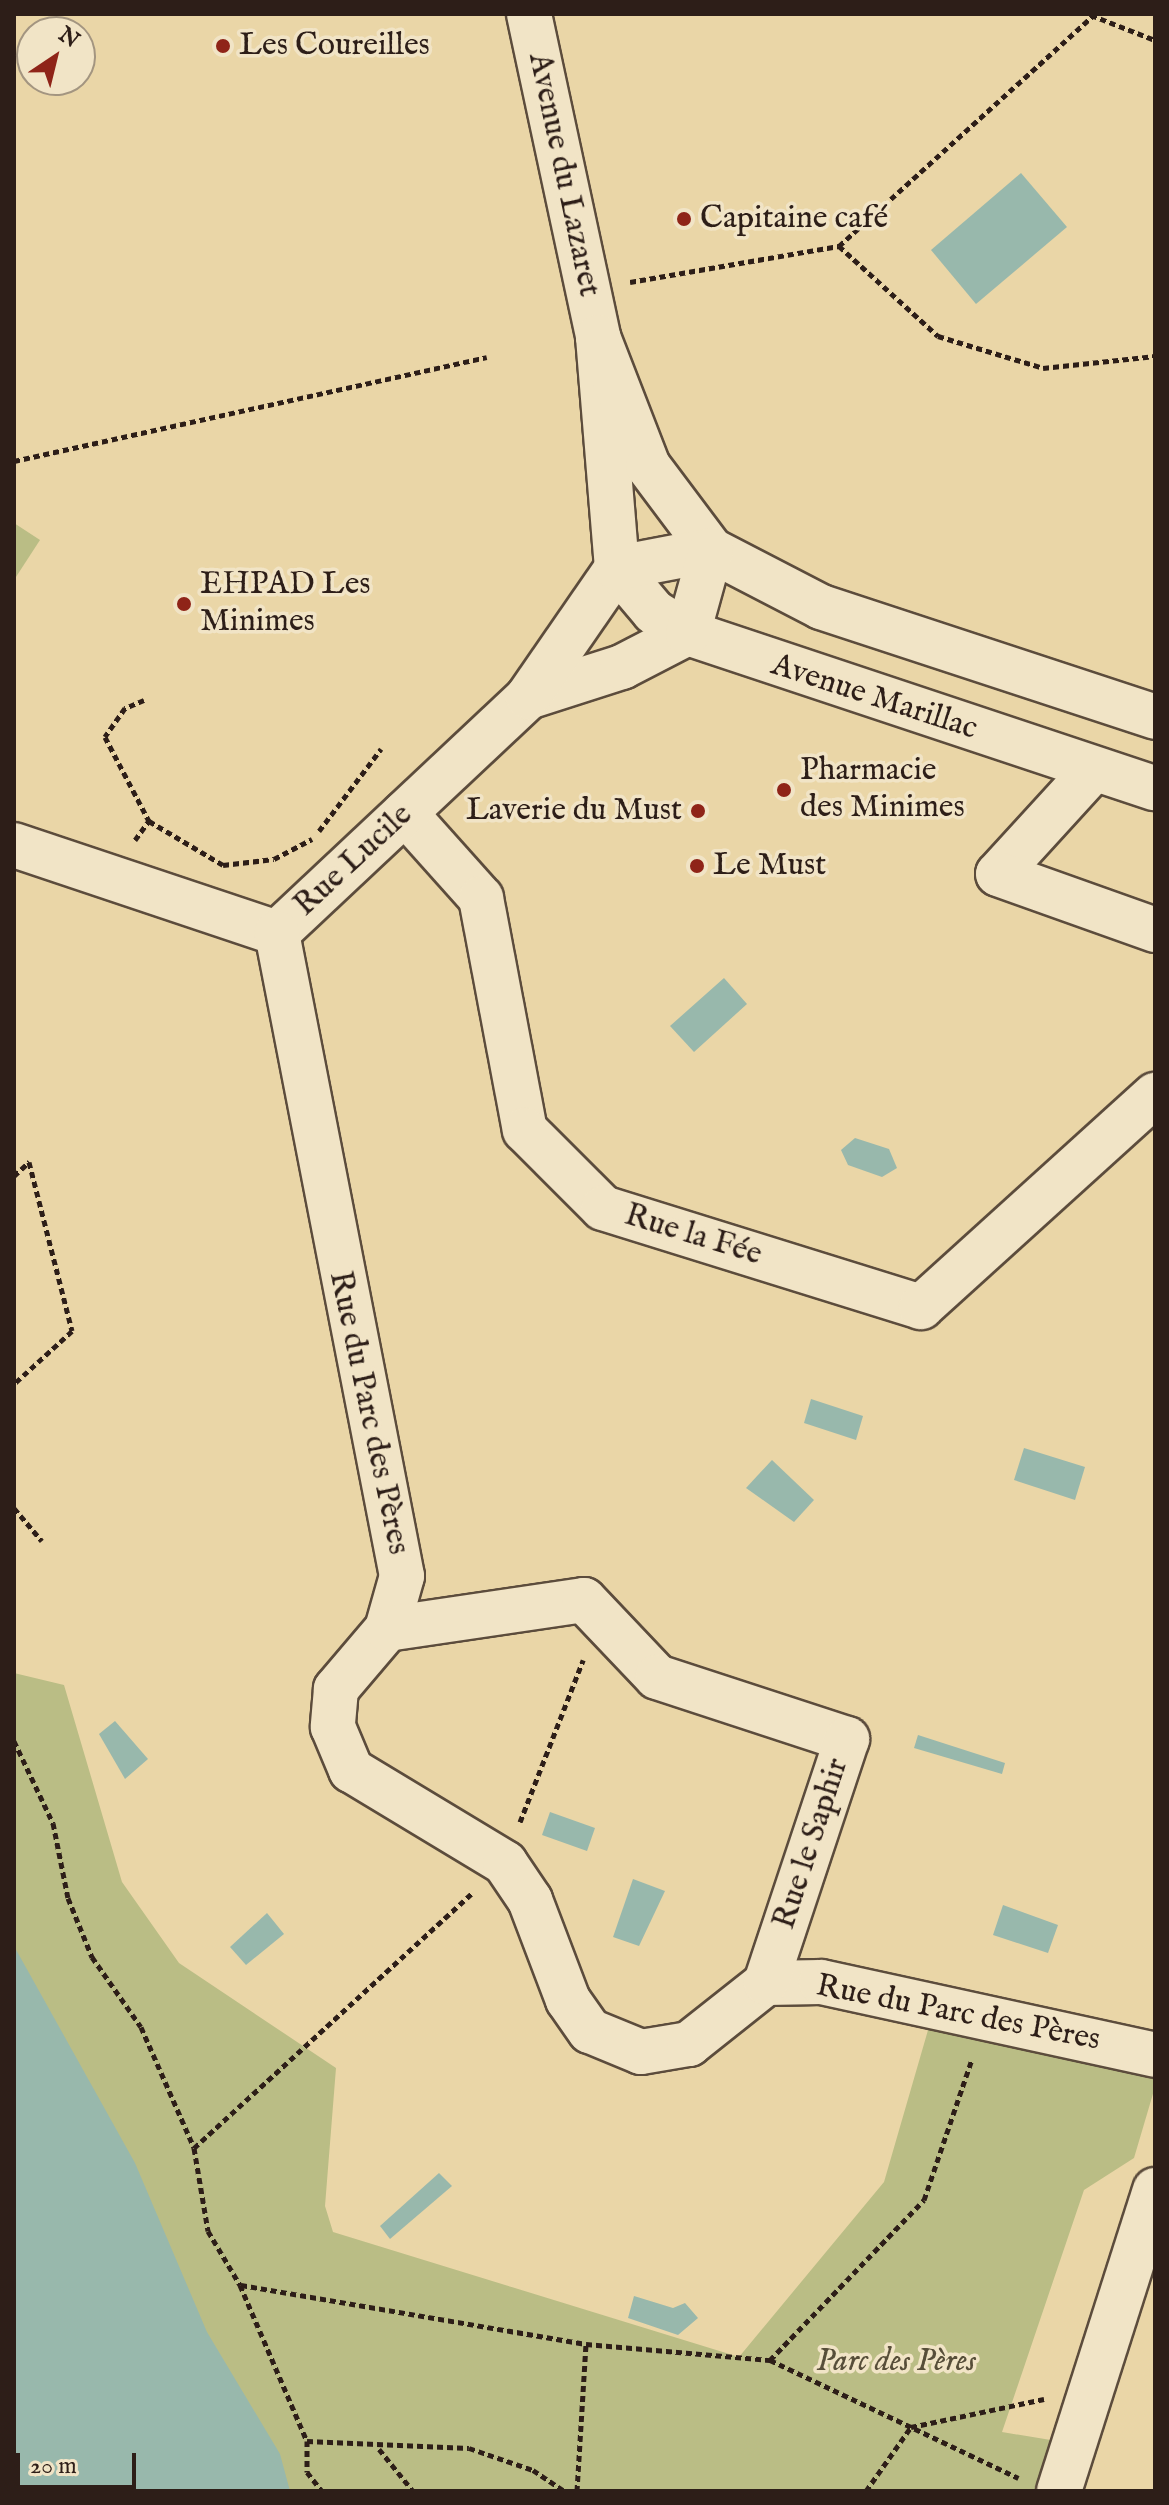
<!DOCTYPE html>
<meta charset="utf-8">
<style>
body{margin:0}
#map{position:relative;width:1169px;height:2505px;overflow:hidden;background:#ead6a7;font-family:"IM FELL English",serif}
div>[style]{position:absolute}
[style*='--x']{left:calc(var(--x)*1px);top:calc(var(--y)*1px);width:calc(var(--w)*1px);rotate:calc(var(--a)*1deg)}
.green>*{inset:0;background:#babd85}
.water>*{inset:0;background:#98b8ac}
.path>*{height:5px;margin-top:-2.5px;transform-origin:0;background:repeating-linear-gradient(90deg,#2d1e18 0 6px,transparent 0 10px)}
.roads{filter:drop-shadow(2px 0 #5c4c3c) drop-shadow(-2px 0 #5c4c3c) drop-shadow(0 2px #5c4c3c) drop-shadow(0 -2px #5c4c3c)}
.street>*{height:44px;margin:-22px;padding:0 22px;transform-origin:22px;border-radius:22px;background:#f1e4c6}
.secondary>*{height:44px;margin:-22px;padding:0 22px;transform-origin:22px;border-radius:22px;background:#f1e4c6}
.dots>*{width:22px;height:22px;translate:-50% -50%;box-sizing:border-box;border:4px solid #f1e4c6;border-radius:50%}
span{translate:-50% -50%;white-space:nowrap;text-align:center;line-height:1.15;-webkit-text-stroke:7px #f1e4c6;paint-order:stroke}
.poi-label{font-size:32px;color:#2d1e18}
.left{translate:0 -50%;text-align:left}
.right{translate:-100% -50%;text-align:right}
.street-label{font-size:32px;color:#2d1e18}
.park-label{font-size:32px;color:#574e39;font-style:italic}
.frame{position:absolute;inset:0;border:16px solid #2d1e18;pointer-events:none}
.north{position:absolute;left:16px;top:16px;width:80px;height:80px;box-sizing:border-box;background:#f1e4c6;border:2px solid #a39580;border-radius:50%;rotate:35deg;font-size:22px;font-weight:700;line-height:32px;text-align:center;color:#2d1e18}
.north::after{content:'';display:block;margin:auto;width:28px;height:36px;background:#8f2418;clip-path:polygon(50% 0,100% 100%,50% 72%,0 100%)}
.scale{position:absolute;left:16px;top:2453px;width:120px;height:36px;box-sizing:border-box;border:4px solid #2d1e18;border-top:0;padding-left:10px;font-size:24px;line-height:28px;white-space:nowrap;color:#2d1e18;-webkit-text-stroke:6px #f1e4c6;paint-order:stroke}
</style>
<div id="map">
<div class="green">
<i style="clip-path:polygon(14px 523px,40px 540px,14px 580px)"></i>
<i style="clip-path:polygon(14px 1673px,64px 1685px,122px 1882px,179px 1963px,336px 2068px,325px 2206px,333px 2232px,739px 2357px,884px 2182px,935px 2006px,1155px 2055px,1155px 2087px,1134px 2158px,1084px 2190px,1002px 2432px,1075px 2444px,1068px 2491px,14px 2491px)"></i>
</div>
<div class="water">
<i style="clip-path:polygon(1021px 173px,1067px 227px,976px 304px,931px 250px)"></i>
<i style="clip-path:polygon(724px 978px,747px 1004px,694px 1052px,670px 1026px)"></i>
<i style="clip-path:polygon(855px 1138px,889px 1149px,897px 1168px,882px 1177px,848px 1165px,841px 1150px)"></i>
<i style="clip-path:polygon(811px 1399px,863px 1416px,856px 1440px,804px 1423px)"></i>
<i style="clip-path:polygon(1024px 1448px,1085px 1467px,1075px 1500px,1014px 1480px)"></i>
<i style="clip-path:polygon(772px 1460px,814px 1500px,794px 1522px,746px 1488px)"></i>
<i style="clip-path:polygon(115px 1721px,148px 1759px,125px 1779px,99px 1734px)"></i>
<i style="clip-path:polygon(918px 1735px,1005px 1763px,1002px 1774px,914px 1748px)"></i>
<i style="clip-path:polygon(550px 1812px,595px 1828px,587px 1851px,542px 1835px)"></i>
<i style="clip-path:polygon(633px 1879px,665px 1891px,639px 1946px,613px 1937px)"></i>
<i style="clip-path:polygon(1003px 1905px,1058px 1925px,1048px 1953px,993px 1935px)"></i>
<i style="clip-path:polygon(267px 1913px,284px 1934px,246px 1965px,230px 1947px)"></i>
<i style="clip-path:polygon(14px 1946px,135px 2163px,207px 2332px,280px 2454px,290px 2491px,14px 2491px)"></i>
<i style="clip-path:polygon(439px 2173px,452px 2186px,390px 2239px,380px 2226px)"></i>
<i style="clip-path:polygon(634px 2296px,673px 2308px,685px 2303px,698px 2318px,678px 2335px,628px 2318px)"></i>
</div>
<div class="path">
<i style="--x:1091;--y:15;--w:69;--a:21.3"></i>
<i style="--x:839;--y:246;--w:134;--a:42.3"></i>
<i style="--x:938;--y:336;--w:110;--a:16.9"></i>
<i style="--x:1043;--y:368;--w:113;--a:-6.1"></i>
<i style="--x:630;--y:282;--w:212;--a:-9.8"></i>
<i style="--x:839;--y:246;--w:343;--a:-42.2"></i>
<i style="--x:14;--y:461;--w:484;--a:-12.4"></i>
<i style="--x:144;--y:700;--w:21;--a:157"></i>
<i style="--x:125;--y:708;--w:35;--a:125"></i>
<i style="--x:105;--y:737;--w:95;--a:62.4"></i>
<i style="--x:149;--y:821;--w:86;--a:30.7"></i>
<i style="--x:223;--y:865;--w:51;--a:-6.7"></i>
<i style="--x:274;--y:859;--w:43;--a:-27.8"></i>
<i style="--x:319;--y:831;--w:103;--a:-52.9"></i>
<i style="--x:135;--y:840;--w:24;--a:-54"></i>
<i style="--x:14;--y:1176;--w:21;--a:-43"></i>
<i style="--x:29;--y:1162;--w:174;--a:75.7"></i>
<i style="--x:72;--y:1331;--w:79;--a:137.6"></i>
<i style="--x:14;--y:1508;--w:43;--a:49.7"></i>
<i style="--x:14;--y:1741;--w:91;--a:64.6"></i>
<i style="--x:53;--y:1823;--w:76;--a:78.7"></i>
<i style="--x:68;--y:1898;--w:64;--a:67.9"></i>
<i style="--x:92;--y:1957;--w:85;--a:55"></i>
<i style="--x:141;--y:2027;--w:132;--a:66.3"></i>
<i style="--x:194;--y:2148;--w:84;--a:80.4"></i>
<i style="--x:208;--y:2231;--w:63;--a:59.3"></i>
<i style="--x:240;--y:2285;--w:170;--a:66.8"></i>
<i style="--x:307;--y:2441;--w:162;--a:2.5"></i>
<i style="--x:469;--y:2448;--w:68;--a:19"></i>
<i style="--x:533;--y:2470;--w:37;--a:34"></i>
<i style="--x:520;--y:1822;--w:174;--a:-68.7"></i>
<i style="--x:194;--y:2148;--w:379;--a:-42.5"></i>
<i style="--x:241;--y:2285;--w:350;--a:9.7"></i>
<i style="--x:586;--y:2344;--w:185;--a:5"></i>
<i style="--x:770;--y:2360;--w:275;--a:25.4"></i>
<i style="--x:770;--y:2360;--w:222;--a:-46.1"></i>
<i style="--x:924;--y:2200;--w:149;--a:-71.2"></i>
<i style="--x:307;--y:2441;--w:31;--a:90"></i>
<i style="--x:307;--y:2472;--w:24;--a:52"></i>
<i style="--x:379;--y:2449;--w:54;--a:51"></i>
<i style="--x:350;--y:2491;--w:10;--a:0"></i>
<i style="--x:577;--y:2491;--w:147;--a:-86.5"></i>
<i style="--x:866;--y:2491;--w:78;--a:-54.9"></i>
<i style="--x:911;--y:2427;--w:136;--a:-11.9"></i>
</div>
<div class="roads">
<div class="street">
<i style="--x:528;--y:697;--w:99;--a:-17.7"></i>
<i style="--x:622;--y:667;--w:74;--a:-27.3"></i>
<i style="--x:1094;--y:769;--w:142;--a:132.4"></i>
<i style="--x:998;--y:874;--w:167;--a:19.6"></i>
<i style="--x:405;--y:813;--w:114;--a:48.2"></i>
<i style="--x:481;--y:898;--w:236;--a:79.3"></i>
<i style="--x:525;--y:1130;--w:110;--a:45"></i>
<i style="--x:603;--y:1208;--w:333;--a:17.3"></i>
<i style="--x:921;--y:1307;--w:316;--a:-42.2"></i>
<i style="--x:14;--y:845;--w:277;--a:18.5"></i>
<i style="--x:277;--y:933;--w:345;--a:-43.2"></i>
<i style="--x:528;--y:697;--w:157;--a:-55.4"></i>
<i style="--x:277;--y:933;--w:655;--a:79"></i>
<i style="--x:402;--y:1576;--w:55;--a:105.8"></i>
<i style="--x:387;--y:1629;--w:79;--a:130.4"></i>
<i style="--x:336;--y:1689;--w:38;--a:95"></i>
<i style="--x:333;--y:1727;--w:47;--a:67.3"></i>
<i style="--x:351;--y:1770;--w:180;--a:31.1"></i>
<i style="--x:505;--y:1863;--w:45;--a:56"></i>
<i style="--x:530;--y:1900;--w:107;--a:69.2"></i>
<i style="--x:568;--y:2000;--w:38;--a:55"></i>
<i style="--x:590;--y:2031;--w:55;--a:22.4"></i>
<i style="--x:641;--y:2052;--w:49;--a:-9.5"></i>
<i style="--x:689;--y:2044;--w:98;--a:-38.4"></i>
<i style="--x:766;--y:1983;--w:55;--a:-1"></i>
<i style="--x:821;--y:1982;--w:342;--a:12.3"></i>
<i style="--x:387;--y:1629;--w:199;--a:-8.4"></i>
<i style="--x:584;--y:1600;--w:106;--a:46.5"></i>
<i style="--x:657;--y:1677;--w:200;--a:18.1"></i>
<i style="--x:847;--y:1739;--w:257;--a:108.4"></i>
<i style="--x:1059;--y:2491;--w:316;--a:-72.3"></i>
</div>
<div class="secondary">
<i style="--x:529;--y:14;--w:330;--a:77.9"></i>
<i style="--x:598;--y:337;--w:232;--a:85.3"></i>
<i style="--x:598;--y:337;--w:138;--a:68.8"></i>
<i style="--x:648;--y:466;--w:105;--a:53.1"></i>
<i style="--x:711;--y:550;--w:124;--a:27.4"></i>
<i style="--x:821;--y:607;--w:352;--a:18.2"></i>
<i style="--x:617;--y:568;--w:57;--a:49.9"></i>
<i style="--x:654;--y:612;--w:40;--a:32"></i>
<i style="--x:688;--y:633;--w:492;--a:18.4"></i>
<i style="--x:617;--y:568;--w:96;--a:-10.8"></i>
<i style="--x:688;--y:633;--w:86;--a:-74.5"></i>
</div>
</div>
<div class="dots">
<i style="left:223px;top:46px;background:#8f2418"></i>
<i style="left:684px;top:219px;background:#8f2418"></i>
<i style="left:184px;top:604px;background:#8f2418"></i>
<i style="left:784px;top:790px;background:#8f2418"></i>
<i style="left:698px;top:811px;background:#8f2418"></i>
<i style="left:697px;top:866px;background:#8f2418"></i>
</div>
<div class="poi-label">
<span class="left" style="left:239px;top:46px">Les Coureilles</span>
<span class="left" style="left:700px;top:219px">Capitaine café</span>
<span class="left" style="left:200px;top:604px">EHPAD Les<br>Minimes</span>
<span class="left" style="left:800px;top:790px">Pharmacie<br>des Minimes</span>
<span class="right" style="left:682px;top:811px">Laverie du Must</span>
<span class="left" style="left:713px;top:866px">Le Must</span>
</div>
<div class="street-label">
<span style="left:563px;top:175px;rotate:78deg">Avenue du Lazaret</span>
<span style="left:874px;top:698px;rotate:18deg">Avenue Marillac</span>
<span style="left:354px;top:861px;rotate:-43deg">Rue Lucile</span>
<span style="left:693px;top:1236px;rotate:17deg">Rue la Fée</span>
<span style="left:368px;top:1413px;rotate:78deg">Rue du Parc des Pères</span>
<span style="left:812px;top:1844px;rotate:-72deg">Rue le Saphir</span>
<span style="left:958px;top:2014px;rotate:11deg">Rue du Parc des Pères</span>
</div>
<div class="park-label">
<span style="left:896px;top:2362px">Parc des Pères</span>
</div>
<div class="frame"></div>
<div class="north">N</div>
<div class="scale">20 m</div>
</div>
